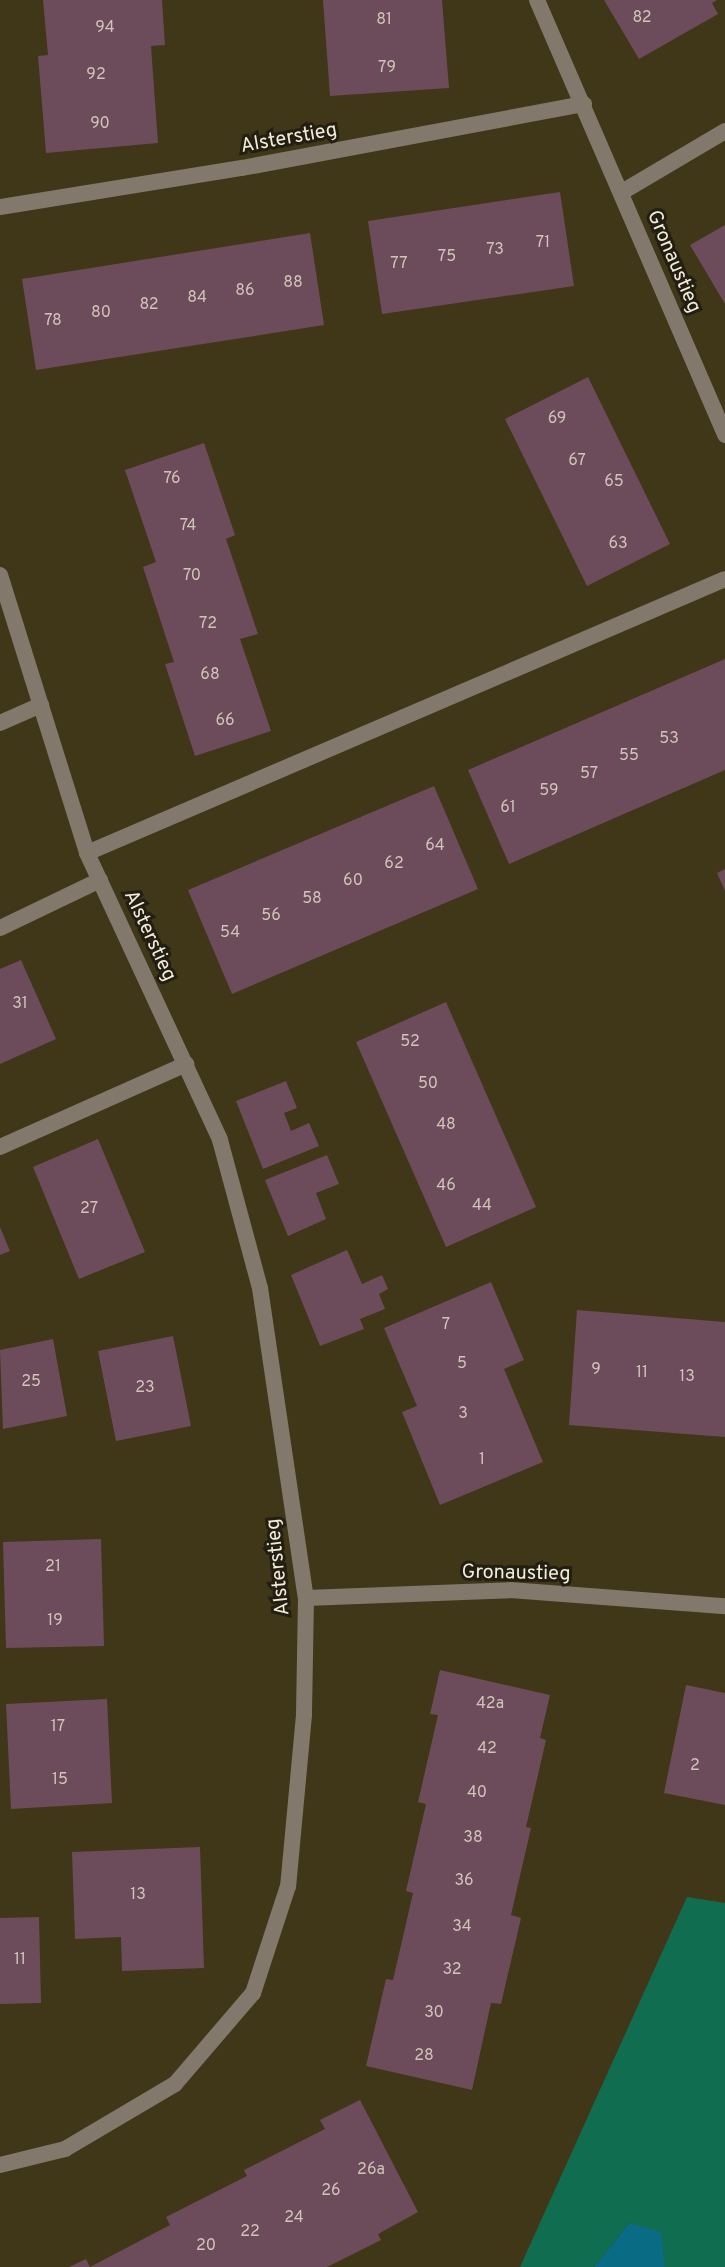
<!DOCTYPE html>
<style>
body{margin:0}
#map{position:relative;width:725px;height:2267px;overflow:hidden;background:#3f3718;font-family:Overpass,sans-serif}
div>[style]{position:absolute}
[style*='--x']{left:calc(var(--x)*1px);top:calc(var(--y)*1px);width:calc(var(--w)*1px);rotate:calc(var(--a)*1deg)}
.green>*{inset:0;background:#116d4f}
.water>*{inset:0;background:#0a6b85}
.building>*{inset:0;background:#6c4c5a}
.lane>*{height:16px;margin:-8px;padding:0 8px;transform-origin:8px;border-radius:8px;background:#82786c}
.street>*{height:16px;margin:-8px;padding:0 8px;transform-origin:8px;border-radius:8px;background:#82786c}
span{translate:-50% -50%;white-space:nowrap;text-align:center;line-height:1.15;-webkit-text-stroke:6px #221e11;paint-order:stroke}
.number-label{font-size:16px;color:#d0c4ba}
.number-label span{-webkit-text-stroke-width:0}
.street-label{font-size:20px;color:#f1ecda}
</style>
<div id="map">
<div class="green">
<i style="clip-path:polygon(687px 1897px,725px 1903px,725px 2267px,665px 2267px,660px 2233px,629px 2223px,594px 2267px,520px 2267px)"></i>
</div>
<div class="water">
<i style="clip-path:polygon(629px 2223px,661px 2232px,665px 2267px,594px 2267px)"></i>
</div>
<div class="building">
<i style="clip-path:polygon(43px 0,162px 0,165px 45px,151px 46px,158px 143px,46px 153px,38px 56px,48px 55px)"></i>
<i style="clip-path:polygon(323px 0,442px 0,449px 88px,330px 96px)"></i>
<i style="clip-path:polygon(604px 0,717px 0,712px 3px,718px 14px,639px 59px)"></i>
<i style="clip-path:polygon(560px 192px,574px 286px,382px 314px,368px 221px)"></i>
<i style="clip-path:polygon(725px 225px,725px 304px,690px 245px)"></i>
<i style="clip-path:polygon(310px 233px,324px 325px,36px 370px,22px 279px)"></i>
<i style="clip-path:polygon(588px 377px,670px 544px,587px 586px,505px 419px)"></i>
<i style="clip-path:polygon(204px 443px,235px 535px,226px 539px,258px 634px,240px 639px,271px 731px,195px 756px,165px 664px,174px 662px,143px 567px,156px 562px,125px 470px)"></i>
<i style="clip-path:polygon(725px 659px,725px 770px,509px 864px,468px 770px)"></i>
<i style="clip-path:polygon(434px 786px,478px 889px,232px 994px,188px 890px)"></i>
<i style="clip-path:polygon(725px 869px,725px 891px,717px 873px)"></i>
<i style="clip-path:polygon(21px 960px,56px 1039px,0 1064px,0 969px)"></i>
<i style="clip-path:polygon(446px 1002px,536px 1207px,446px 1247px,356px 1042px)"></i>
<i style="clip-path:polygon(286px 1081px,297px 1108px,284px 1113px,291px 1131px,309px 1123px,319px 1146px,263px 1169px,236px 1101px)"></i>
<i style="clip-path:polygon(98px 1139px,145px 1252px,79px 1279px,33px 1167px)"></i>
<i style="clip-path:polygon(327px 1155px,339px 1184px,316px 1193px,326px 1219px,288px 1236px,265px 1180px)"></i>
<i style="clip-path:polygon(0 1227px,10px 1251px,0 1255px)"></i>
<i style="clip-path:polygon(347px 1250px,362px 1284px,382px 1275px,388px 1289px,379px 1294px,385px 1309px,360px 1319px,364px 1329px,320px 1346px,291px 1275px)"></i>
<i style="clip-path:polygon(491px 1282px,524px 1360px,504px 1369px,543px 1462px,440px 1505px,402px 1412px,417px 1406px,384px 1328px)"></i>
<i style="clip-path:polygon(577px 1310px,725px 1322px,725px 1437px,569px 1425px)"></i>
<i style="clip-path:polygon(173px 1336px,191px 1426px,116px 1441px,98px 1351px)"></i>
<i style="clip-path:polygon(53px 1339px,67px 1416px,3px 1429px,0 1350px)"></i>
<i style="clip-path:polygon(101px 1539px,104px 1646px,6px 1648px,3px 1542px)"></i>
<i style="clip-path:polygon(440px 1670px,550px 1695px,540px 1738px,546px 1740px,526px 1827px,531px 1828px,511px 1915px,521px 1918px,501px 2004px,491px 2003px,472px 2090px,366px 2066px,386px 1979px,393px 1980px,413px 1893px,406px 1891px,426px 1804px,418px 1802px,438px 1715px,430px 1714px)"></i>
<i style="clip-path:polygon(686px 1685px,725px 1693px,725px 1805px,664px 1793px)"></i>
<i style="clip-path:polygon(107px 1699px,112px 1803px,11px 1809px,6px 1704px)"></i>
<i style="clip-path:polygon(200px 1847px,204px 1968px,122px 1971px,121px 1937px,75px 1939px,72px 1852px)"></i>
<i style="clip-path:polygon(39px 1917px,41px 2003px,0 2004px,0 1918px)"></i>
<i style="clip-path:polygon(360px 2100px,418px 2212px,378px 2234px,381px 2240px,327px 2267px,69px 2267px,86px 2259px,90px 2267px,170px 2225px,166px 2217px,247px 2176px,244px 2170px,325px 2129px,320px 2120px)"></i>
</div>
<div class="lane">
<i style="--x:0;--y:723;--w:45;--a:-23.7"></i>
<i style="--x:0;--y:928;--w:111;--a:-25.6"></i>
<i style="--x:0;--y:1147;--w:204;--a:-24"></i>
</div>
<div class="street">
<i style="--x:537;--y:0;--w:474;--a:66.6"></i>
<i style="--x:622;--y:192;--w:120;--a:-30.6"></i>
<i style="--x:0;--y:207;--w:245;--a:-9.2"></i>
<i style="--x:242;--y:168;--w:348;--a:-10.6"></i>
<i style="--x:0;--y:575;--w:291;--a:72.6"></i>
<i style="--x:87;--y:853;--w:316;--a:65.1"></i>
<i style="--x:220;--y:1140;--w:153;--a:74.9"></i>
<i style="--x:260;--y:1288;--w:313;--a:81.6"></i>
<i style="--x:306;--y:1598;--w:117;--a:91"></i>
<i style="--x:304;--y:1715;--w:172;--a:95.3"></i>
<i style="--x:288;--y:1886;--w:113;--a:108.1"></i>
<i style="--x:253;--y:1993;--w:120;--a:130.6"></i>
<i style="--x:175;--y:2084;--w:128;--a:149.4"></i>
<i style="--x:65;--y:2149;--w:67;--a:166.2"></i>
<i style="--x:87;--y:853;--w:694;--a:-23.24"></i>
<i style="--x:306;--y:1598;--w:204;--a:-2.2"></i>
<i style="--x:510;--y:1590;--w:216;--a:4.3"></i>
</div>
<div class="number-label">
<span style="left:642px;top:18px">82</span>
<span style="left:384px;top:20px">81</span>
<span style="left:105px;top:28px">94</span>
<span style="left:387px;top:68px">79</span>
<span style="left:96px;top:75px">92</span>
<span style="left:100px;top:124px">90</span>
<span style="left:543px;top:243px">71</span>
<span style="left:495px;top:250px">73</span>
<span style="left:447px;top:257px">75</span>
<span style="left:399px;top:264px">77</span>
<span style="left:293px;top:283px">88</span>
<span style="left:245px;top:291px">86</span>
<span style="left:197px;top:298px">84</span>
<span style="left:149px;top:305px">82</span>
<span style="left:101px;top:313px">80</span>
<span style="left:53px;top:321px">78</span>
<span style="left:557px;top:419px">69</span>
<span style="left:577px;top:461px">67</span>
<span style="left:172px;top:479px">76</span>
<span style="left:614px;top:482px">65</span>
<span style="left:188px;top:526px">74</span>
<span style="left:618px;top:544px">63</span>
<span style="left:192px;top:576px">70</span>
<span style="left:208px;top:624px">72</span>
<span style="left:210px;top:675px">68</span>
<span style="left:225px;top:721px">66</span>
<span style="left:669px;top:739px">53</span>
<span style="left:629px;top:756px">55</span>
<span style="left:589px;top:774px">57</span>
<span style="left:549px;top:791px">59</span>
<span style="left:508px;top:808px">61</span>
<span style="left:435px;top:846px">64</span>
<span style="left:394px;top:864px">62</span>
<span style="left:353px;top:881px">60</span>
<span style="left:312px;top:899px">58</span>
<span style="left:271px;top:916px">56</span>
<span style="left:230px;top:933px">54</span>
<span style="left:20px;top:1004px">31</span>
<span style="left:410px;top:1042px">52</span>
<span style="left:428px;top:1084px">50</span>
<span style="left:446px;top:1125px">48</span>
<span style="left:446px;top:1186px">46</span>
<span style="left:482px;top:1206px">44</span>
<span style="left:89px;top:1209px">27</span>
<span style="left:446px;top:1325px">7</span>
<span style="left:462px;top:1364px">5</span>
<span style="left:596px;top:1370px">9</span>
<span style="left:642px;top:1373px">11</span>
<span style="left:687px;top:1377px">13</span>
<span style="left:31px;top:1382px">25</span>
<span style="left:145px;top:1388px">23</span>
<span style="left:463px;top:1414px">3</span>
<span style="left:482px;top:1460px">1</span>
<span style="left:53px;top:1567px">21</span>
<span style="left:55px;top:1621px">19</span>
<span style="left:490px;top:1704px">42a</span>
<span style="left:58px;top:1727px">17</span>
<span style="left:487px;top:1749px">42</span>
<span style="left:695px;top:1766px">2</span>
<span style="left:60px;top:1780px">15</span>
<span style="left:477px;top:1793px">40</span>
<span style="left:473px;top:1838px">38</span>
<span style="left:464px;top:1881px">36</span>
<span style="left:138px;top:1895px">13</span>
<span style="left:462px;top:1927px">34</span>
<span style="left:20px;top:1960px">11</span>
<span style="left:452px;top:1970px">32</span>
<span style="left:434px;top:2013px">30</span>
<span style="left:424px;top:2056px">28</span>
<span style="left:371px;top:2170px">26a</span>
<span style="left:331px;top:2191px">26</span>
<span style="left:294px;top:2218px">24</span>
<span style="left:250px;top:2232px">22</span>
<span style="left:206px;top:2246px">20</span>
</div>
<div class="street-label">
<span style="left:289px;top:139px;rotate:-10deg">Alsterstieg</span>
<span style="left:673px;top:262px;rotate:67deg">Gronaustieg</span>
<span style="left:149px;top:936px;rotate:65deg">Alsterstieg</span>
<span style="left:279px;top:1567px;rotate:-96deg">Alsterstieg</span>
<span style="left:516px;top:1574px;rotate:1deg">Gronaustieg</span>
</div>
</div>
